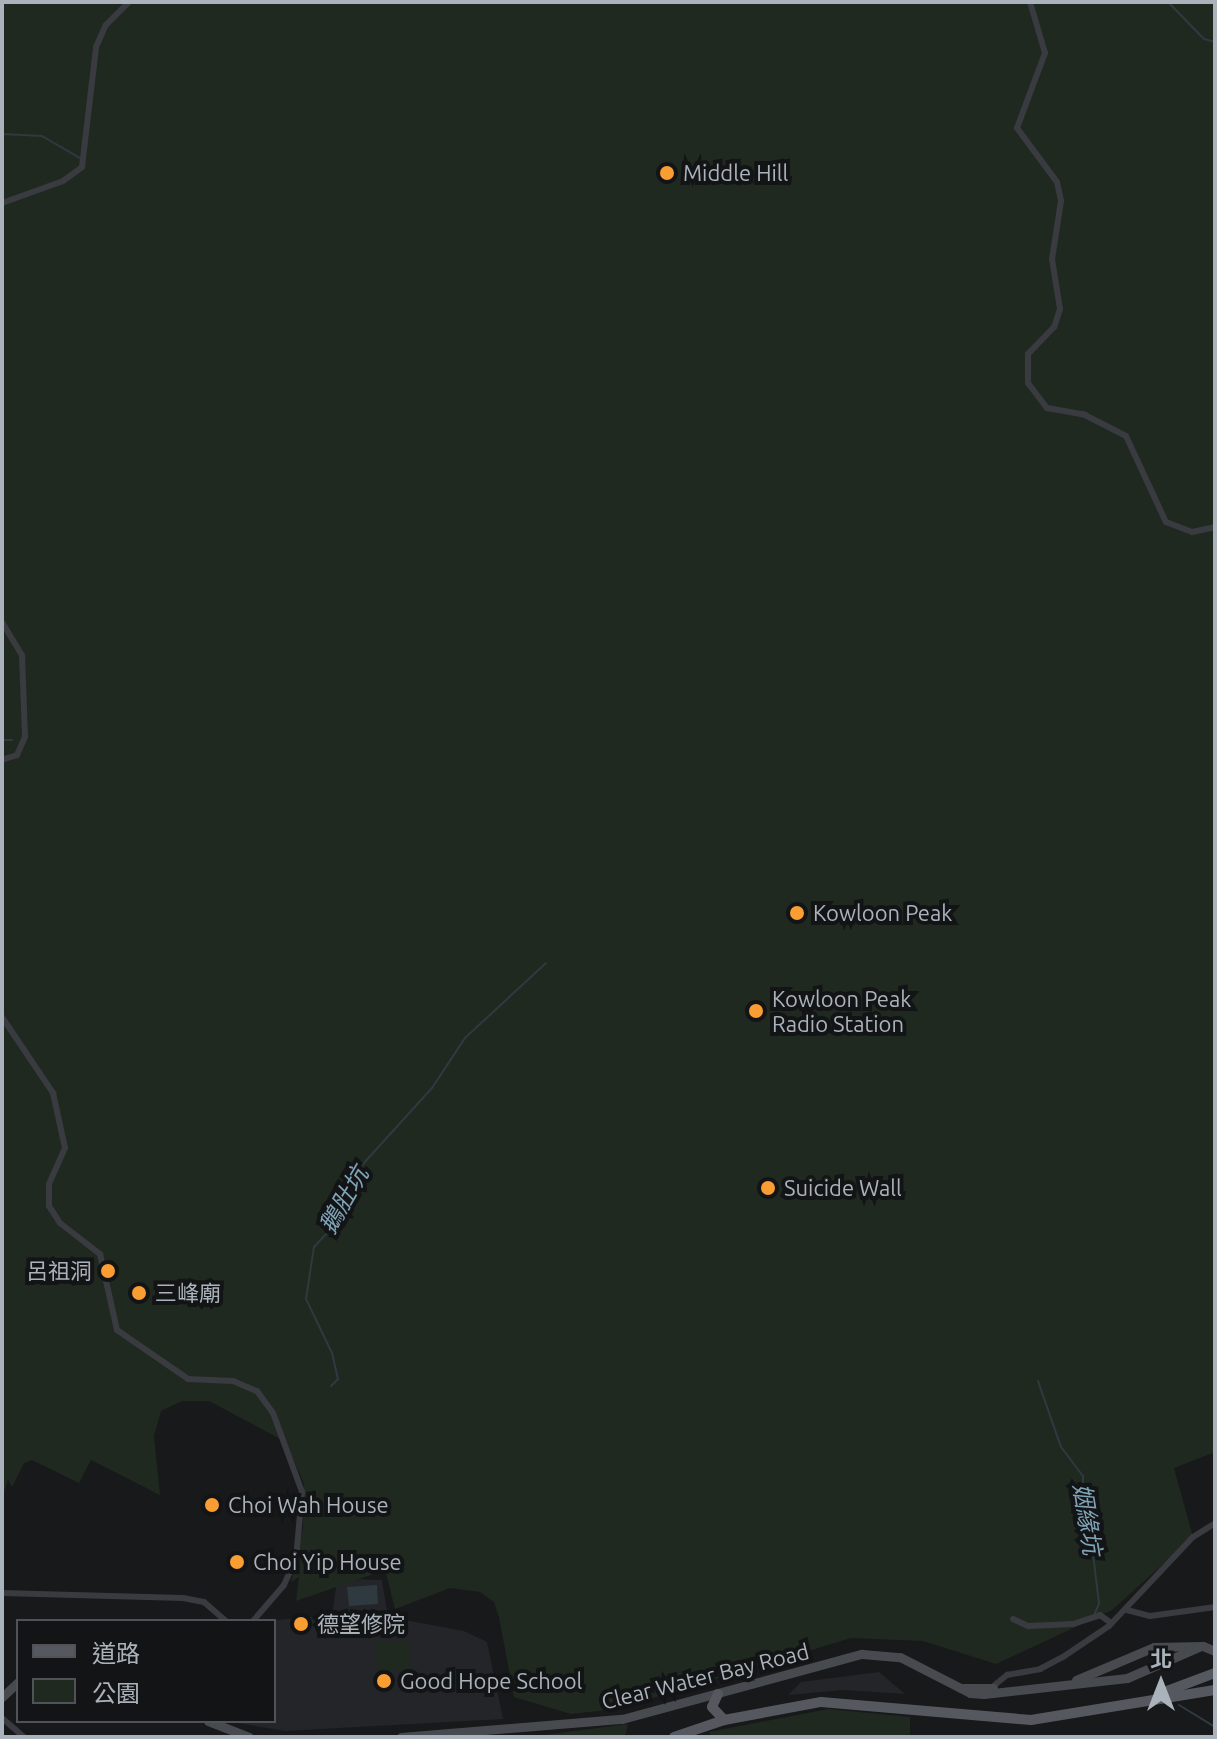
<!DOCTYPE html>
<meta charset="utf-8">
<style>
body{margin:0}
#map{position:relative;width:1217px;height:1739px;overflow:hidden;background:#18191b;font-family:Ubuntu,"Noto Sans TC",sans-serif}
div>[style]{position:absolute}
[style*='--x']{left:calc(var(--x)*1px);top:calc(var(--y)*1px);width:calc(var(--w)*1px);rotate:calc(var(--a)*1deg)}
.built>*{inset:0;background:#242528}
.green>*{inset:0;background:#202920}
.water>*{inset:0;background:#2e3a40}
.stream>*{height:2px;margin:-1px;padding:0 1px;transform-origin:1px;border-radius:1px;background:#2e3a40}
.minor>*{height:6px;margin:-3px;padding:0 3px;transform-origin:3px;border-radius:3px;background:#393b40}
.secondary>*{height:9px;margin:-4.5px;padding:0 4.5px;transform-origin:4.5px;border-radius:4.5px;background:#474b50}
.primary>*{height:10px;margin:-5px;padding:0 5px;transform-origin:5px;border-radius:5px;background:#55595f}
.dots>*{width:22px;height:22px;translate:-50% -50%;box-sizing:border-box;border:4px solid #131416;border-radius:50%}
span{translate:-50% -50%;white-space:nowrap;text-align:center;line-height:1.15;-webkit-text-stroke:8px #131416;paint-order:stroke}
.poi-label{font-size:22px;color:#aab2bb}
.left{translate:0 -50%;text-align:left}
.right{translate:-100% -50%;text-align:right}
.street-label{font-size:22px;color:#aab2bb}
.water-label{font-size:24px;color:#80a4b7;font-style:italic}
.frame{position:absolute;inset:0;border:4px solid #aab2bb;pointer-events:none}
.legend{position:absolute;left:16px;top:1619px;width:260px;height:104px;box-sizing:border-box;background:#131416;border:2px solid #4f5358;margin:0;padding:10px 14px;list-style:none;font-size:24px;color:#aab2bb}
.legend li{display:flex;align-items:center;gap:16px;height:40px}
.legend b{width:40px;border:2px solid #4f5358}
.north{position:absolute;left:1121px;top:1643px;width:80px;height:80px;-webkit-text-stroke:6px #131416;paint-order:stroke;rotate:0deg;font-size:22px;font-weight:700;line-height:32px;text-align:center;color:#aab2bb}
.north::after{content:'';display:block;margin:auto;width:28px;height:36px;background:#aab2bb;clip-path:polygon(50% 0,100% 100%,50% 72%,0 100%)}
</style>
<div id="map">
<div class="built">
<i style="clip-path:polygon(346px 1579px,382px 1580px,388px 1617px,464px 1631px,487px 1642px,503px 1719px,285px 1731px,226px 1721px,274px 1721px,274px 1621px,267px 1621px,332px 1615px,337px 1581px)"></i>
<i style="clip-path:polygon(879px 1672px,905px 1694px,844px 1690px,788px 1695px,801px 1682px)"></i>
</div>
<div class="green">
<i style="clip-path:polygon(2px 2px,1215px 2px,1215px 1452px,1174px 1468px,1193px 1537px,1112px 1610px,996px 1664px,923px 1641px,851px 1638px,616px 1709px,571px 1714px,514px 1697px,499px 1617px,494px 1602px,480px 1592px,450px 1588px,395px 1609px,385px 1570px,296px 1601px,299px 1577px,291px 1582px,303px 1528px,304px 1484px,286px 1442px,209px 1401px,182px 1401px,161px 1411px,154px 1436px,160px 1495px,91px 1460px,79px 1483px,32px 1460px,24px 1463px,12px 1487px,8px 1479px,2px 1500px)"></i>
<i style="clip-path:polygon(376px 1641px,409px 1641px,411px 1669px,377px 1670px)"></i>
<i style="clip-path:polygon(828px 1709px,910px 1717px,910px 1737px,711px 1737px,709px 1732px)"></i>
<i style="clip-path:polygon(628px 1724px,625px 1737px,544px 1737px,544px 1735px)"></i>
</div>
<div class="water">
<i style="clip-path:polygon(377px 1585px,378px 1604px,349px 1606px,347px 1587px)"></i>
</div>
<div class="stream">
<i style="--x:1168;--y:2;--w:52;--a:45.8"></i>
<i style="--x:1204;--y:39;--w:11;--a:15"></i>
<i style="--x:2;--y:134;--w:40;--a:2.9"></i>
<i style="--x:42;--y:136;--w:44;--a:30.1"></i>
<i style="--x:2;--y:740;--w:10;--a:0"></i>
<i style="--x:1038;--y:1381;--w:70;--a:70.8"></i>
<i style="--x:1061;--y:1447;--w:36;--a:53"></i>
<i style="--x:1083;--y:1476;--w:48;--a:90"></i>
<i style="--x:1083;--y:1524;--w:23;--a:67"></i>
<i style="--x:1092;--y:1545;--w:59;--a:83.2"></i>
<i style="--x:1099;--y:1604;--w:12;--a:114"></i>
<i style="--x:331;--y:1386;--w:10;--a:-45"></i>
<i style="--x:338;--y:1379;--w:27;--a:-103"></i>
<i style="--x:332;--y:1353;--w:60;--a:-115.7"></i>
<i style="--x:306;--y:1299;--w:53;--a:-81.3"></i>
<i style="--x:314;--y:1247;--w:19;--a:-47"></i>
<i style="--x:327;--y:1233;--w:64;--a:-65.9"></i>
<i style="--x:353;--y:1175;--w:118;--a:-47.8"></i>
<i style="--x:432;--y:1088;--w:60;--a:-56.6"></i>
<i style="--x:465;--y:1038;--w:110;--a:-42.8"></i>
<i style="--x:1179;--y:1705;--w:42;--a:31.4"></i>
</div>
<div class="minor">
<i style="--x:1030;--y:2;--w:53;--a:73.6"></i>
<i style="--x:1045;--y:53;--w:80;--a:110.5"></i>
<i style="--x:1017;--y:128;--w:67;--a:53.5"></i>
<i style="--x:1057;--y:182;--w:19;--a:78"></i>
<i style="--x:1061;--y:201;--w:59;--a:98.8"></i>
<i style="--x:1052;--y:259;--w:51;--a:80.9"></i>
<i style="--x:1060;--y:309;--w:19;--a:108"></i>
<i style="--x:1054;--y:327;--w:37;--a:134"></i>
<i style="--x:1028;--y:354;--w:29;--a:90"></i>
<i style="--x:1028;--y:383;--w:31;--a:53"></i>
<i style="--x:1047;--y:408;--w:39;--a:10"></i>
<i style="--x:1085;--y:415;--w:46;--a:27.1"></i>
<i style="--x:1126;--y:436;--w:95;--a:65.1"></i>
<i style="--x:1166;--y:522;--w:28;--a:21"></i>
<i style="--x:1192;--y:532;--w:24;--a:-12"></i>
<i style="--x:2;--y:203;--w:65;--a:-19.8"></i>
<i style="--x:63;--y:181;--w:24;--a:-36"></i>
<i style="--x:82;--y:167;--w:121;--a:-83.3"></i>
<i style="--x:96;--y:47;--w:24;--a:-66"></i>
<i style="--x:106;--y:25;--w:33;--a:-45"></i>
<i style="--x:2;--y:622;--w:39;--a:59"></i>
<i style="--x:22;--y:655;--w:82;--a:87.9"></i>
<i style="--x:25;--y:737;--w:20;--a:114"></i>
<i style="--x:17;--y:755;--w:16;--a:162"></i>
<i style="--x:2;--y:1017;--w:92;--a:56.1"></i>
<i style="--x:53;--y:1093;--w:56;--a:77.7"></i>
<i style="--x:65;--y:1148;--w:39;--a:114"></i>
<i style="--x:49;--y:1184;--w:22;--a:90"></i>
<i style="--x:49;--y:1206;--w:20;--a:57"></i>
<i style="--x:60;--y:1223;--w:51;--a:37.8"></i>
<i style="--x:100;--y:1254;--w:78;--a:77.4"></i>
<i style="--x:117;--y:1330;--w:86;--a:34.6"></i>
<i style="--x:188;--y:1379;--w:45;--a:2.5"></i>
<i style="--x:233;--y:1381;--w:26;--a:23"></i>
<i style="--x:257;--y:1391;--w:27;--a:54"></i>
<i style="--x:273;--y:1413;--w:84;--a:69.8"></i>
<i style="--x:302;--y:1492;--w:67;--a:95.1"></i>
<i style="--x:296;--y:1559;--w:29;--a:115"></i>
<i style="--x:284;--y:1585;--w:48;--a:130.7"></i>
<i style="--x:2;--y:1593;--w:181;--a:1.6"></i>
<i style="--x:183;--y:1598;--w:21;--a:11"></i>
<i style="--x:204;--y:1602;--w:29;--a:41"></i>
<i style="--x:1127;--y:1610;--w:24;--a:15"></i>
<i style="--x:1150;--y:1616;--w:66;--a:-7.9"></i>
<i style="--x:1013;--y:1619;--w:17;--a:25"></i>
<i style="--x:1028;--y:1626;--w:45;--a:-2.5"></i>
<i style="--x:1073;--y:1624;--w:28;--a:-18"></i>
<i style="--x:1100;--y:1615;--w:14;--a:36"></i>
<i style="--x:991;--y:1688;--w:21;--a:-39"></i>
<i style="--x:1007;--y:1675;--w:34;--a:-10"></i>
<i style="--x:1040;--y:1669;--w:26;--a:-28"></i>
<i style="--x:1063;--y:1657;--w:55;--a:-34"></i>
<i style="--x:1109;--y:1626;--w:122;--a:-46.7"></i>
<i style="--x:1193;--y:1537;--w:26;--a:-32"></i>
<i style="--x:2;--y:1718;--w:29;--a:41"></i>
</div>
<div class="secondary">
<i style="--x:1076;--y:1680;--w:85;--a:-22.9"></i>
<i style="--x:1154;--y:1647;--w:49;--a:-1.2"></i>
<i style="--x:1203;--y:1646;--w:13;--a:23"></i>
<i style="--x:961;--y:1688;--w:32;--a:0"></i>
<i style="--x:2;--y:1697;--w:22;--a:-43"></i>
<i style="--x:208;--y:1721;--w:44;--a:21.3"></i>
<i style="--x:401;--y:1737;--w:222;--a:-4.7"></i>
<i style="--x:622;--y:1719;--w:249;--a:-15.2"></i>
<i style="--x:862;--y:1654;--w:38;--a:5"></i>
<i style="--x:900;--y:1657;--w:79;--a:27.2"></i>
<i style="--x:970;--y:1693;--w:14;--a:4"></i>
<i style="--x:984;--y:1694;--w:144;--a:-6.4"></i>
<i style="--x:1127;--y:1678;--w:81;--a:-23.4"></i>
</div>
<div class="primary">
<i style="--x:718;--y:1694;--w:14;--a:115"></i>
<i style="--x:712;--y:1707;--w:18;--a:47"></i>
<i style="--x:1159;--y:1694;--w:60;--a:-20.6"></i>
<i style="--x:674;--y:1737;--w:53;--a:-18.8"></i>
<i style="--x:724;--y:1720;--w:99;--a:-10.5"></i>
<i style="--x:821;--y:1702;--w:211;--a:4.9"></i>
<i style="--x:1031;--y:1720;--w:186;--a:-9.3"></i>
</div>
<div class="dots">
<i style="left:667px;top:173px;background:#fa9d32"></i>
<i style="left:797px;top:913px;background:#fa9d32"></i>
<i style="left:756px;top:1011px;background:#fa9d32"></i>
<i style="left:768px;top:1188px;background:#fa9d32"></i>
<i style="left:108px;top:1271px;background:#fa9d32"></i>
<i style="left:139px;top:1293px;background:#fa9d32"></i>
<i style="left:212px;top:1505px;background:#fa9d32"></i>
<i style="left:237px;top:1562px;background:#fa9d32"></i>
<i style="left:301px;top:1624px;background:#fa9d32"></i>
<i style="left:384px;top:1681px;background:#fa9d32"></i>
</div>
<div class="poi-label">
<span class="left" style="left:683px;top:173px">Middle Hill</span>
<span class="left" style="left:813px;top:913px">Kowloon Peak</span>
<span class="left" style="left:772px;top:1011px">Kowloon Peak<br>Radio Station</span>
<span class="left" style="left:784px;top:1188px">Suicide Wall</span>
<span class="right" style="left:92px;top:1271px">呂祖洞</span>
<span class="left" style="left:155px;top:1293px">三峰廟</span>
<span class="left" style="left:228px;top:1505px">Choi Wah House</span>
<span class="left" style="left:253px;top:1562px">Choi Yip House</span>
<span class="left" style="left:317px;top:1624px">德望修院</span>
<span class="left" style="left:400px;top:1681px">Good Hope School</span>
</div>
<div class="street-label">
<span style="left:705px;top:1676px;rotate:-14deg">Clear Water Bay Road</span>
</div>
<div class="water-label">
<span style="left:344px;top:1200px;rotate:-60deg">鵝肚坑</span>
<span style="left:1087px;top:1519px;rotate:81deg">姻緣坑</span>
</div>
<div class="frame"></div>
<ul class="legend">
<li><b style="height:10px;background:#55595f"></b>道路</li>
<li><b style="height:22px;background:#202920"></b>公園</li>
</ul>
<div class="north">北</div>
</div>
